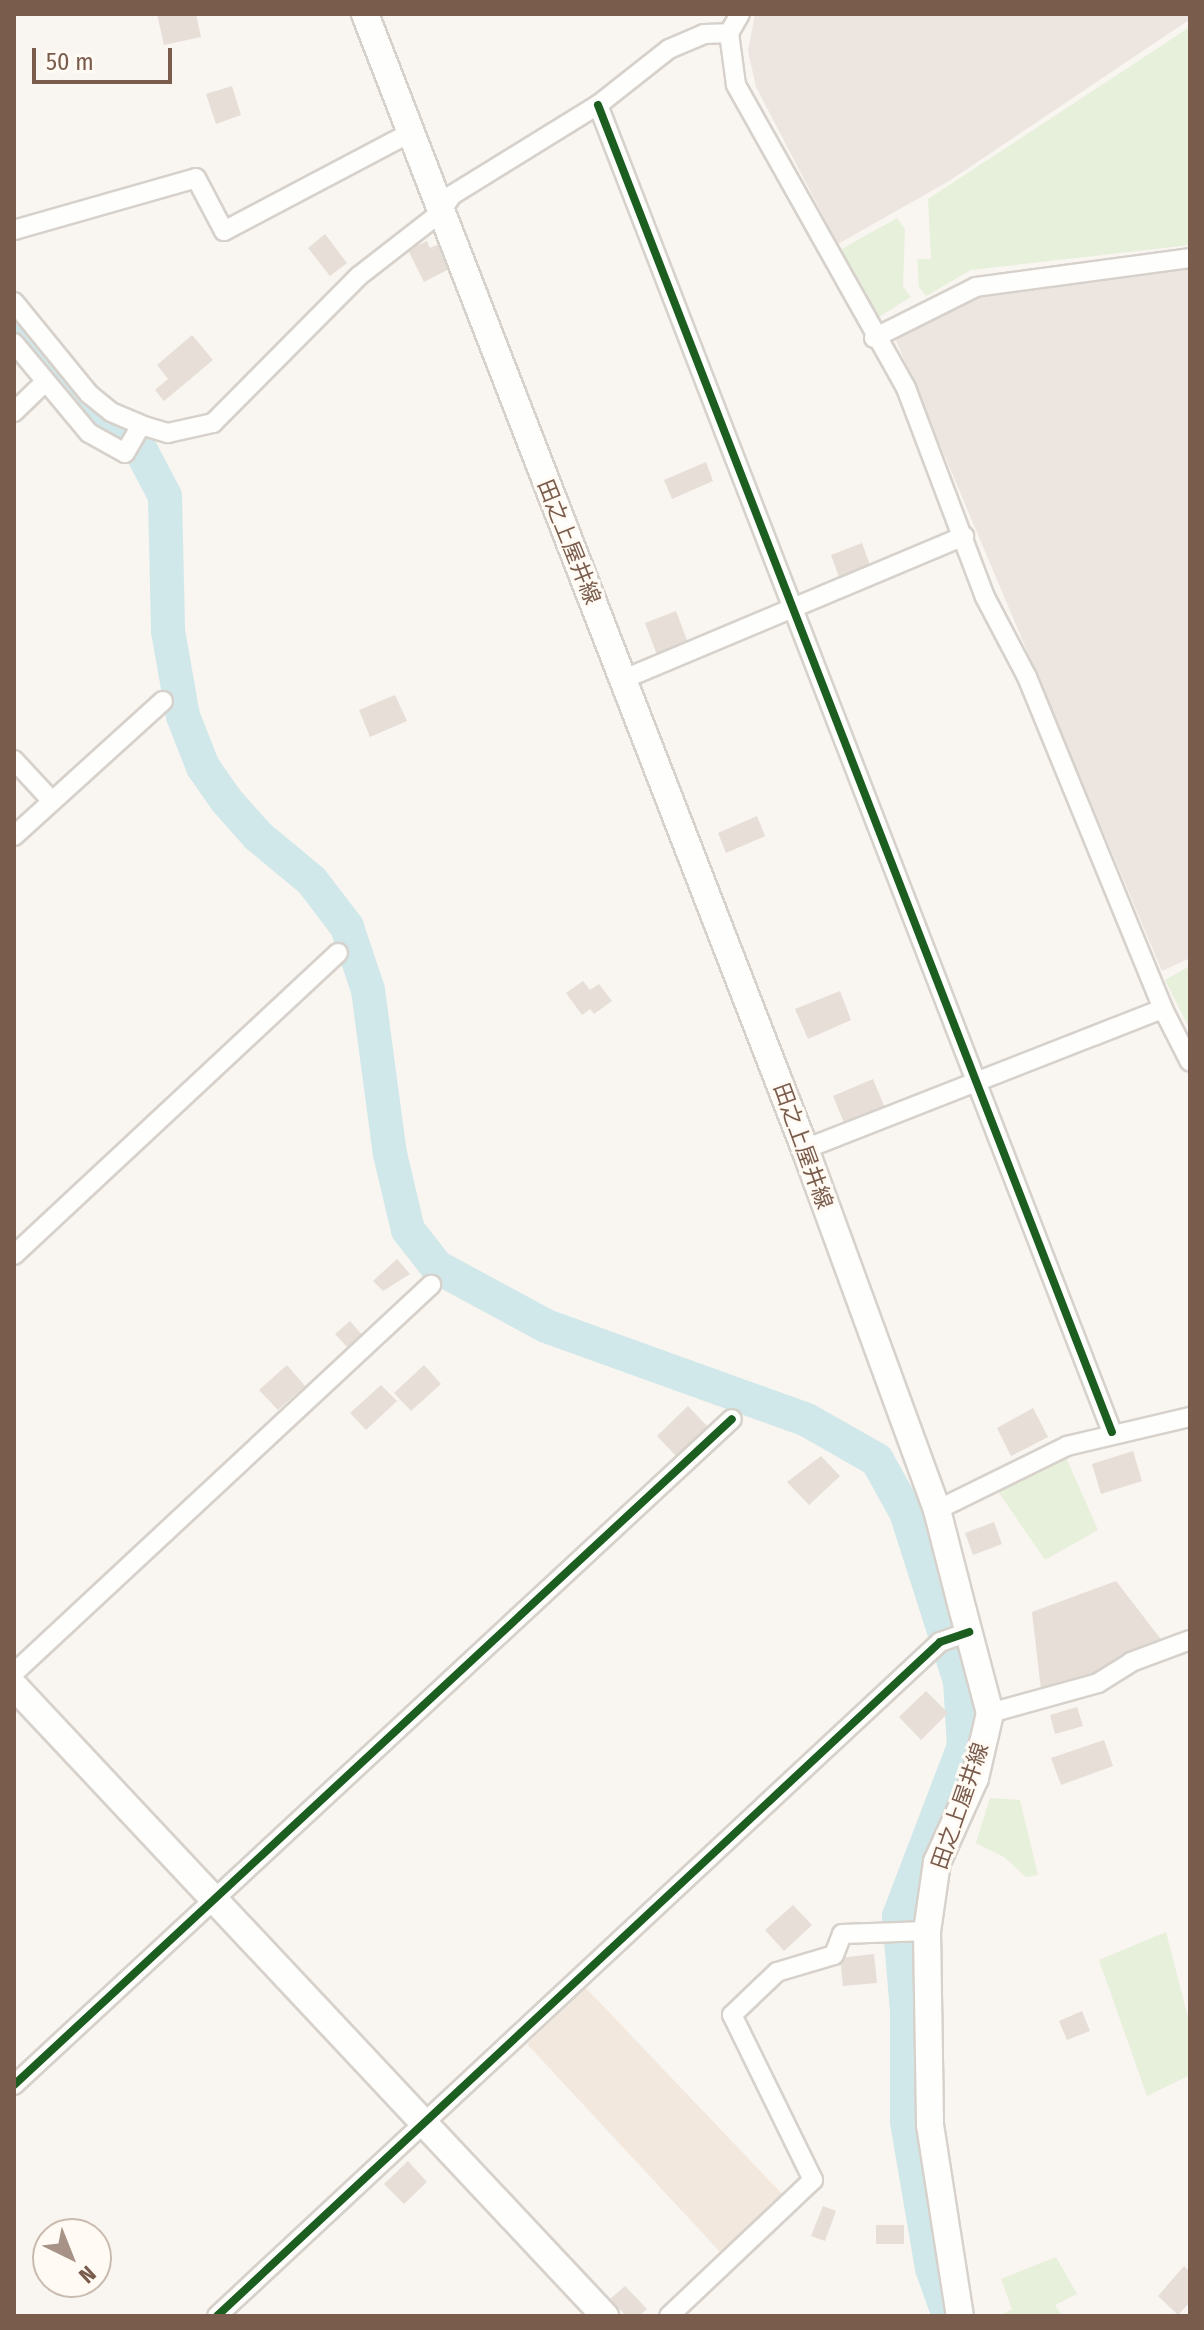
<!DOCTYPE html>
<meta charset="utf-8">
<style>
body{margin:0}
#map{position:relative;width:1204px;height:2330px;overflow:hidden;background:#f9f5f0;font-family:"Fira Sans Condensed","Noto Sans JP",sans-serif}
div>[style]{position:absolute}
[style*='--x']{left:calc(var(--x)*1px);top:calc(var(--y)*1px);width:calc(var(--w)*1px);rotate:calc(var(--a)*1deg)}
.residential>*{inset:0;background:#f2e8de}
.industrial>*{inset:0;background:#ede5e0}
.green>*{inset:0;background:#e7f0db}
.river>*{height:34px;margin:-17px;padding:0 17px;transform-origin:17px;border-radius:17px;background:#d0e8ea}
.building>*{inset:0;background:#e6ded7}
.roads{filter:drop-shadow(2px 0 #d7d1cb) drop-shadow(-2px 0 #d7d1cb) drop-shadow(0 2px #d7d1cb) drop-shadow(0 -2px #d7d1cb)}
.street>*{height:18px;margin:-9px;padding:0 9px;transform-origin:9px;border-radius:9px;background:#fefefd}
.secondary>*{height:26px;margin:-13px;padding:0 13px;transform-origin:13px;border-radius:13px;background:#fefefd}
.cycleway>*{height:8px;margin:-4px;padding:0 4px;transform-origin:4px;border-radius:4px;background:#1b5e20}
span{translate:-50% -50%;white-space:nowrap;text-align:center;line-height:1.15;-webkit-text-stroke:6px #fffaf3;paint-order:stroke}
.street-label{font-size:22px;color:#7a5c4d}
.frame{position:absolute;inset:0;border:16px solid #7a5c4d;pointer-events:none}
.north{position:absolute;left:32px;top:2218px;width:80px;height:80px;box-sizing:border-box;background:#fffaf3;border:2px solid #cabbb1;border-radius:50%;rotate:137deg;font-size:22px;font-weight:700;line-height:32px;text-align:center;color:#7a5c4d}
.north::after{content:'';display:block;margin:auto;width:28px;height:36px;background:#a69286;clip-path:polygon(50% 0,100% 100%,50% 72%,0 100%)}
.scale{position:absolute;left:32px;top:48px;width:140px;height:36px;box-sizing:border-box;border:4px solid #7a5c4d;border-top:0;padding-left:10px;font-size:24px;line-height:28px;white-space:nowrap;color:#7a5c4d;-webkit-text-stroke:6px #fffaf3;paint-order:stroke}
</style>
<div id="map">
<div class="residential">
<i style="clip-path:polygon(586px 1988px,783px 2195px,722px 2254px,527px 2044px)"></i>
</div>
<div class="industrial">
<i style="clip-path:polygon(755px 14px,1188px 14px,1189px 20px,949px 181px,838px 244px,756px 87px,748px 51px)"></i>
<i style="clip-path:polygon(1190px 268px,1190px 958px,1162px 971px,895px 338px,982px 296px)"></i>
</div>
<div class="green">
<i style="clip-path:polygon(1190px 27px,1190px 245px,971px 270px,926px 296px,919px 287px,917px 259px,931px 259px,928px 199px)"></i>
<i style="clip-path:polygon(897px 218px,905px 229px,903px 287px,911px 297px,877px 318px,840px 250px)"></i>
<i style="clip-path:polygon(1190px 966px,1190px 1030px,1165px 980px)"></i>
<i style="clip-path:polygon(1064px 1453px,1098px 1530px,1045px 1560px,995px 1487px)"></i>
<i style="clip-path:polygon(990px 1798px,1020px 1800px,1038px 1875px,1026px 1877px,1004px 1857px,976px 1843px)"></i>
<i style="clip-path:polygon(1166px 1932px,1190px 2025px,1190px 2075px,1147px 2096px,1099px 1960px)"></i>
<i style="clip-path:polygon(1056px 2257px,1077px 2294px,1055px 2305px,1062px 2316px,999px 2316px,1012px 2309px,1001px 2279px)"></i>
</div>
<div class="river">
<i style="--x:14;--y:327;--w:85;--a:50.7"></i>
<i style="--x:68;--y:393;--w:85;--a:35.9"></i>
<i style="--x:137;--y:443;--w:60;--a:62.2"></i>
<i style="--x:165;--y:496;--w:135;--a:88.7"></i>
<i style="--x:168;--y:631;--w:86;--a:80"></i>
<i style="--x:183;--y:716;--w:55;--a:68.6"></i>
<i style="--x:203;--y:767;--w:40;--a:55.1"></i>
<i style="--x:226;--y:800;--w:48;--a:48.4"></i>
<i style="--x:258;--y:836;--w:70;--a:39.8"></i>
<i style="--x:312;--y:881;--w:58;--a:52.7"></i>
<i style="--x:347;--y:927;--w:66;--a:71.6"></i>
<i style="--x:368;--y:990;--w:165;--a:82.4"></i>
<i style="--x:390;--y:1154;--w:78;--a:76.7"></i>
<i style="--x:408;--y:1230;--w:47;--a:51.9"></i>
<i style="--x:437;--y:1267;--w:124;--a:28.4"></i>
<i style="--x:546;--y:1326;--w:277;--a:19.8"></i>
<i style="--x:807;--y:1420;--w:81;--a:29.7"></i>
<i style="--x:877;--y:1460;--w:60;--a:60.9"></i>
<i style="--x:906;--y:1512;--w:177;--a:72.3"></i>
<i style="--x:960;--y:1681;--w:65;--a:86.5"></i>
<i style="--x:964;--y:1746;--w:182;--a:110.9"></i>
<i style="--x:899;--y:1916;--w:96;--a:85.2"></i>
<i style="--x:907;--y:2012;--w:110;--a:90"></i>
<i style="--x:907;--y:2122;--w:148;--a:80.3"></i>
<i style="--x:932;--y:2268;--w:51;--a:70.5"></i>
</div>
<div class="building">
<i style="clip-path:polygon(157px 14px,196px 14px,201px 37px,164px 45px)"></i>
<i style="clip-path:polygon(232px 86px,241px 115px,216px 124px,206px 94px)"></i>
<i style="clip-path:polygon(325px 234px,347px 263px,330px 276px,308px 248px)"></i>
<i style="clip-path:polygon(427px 241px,430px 248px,441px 243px,453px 267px,424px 282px,408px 250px)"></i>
<i style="clip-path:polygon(192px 335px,213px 360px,164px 401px,155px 390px,168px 379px,157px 365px)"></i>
<i style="clip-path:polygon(706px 462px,713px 481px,672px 499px,664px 480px)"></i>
<i style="clip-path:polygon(862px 543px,871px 568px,840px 580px,831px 555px)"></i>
<i style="clip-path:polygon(676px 611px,688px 643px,657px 655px,645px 623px)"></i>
<i style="clip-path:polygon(395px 695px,407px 721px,370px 737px,359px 710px)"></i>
<i style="clip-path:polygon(757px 816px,765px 836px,726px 853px,718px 833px)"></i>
<i style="clip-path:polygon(583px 981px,590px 990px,599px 984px,612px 1001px,594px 1014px,590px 1009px,582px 1015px,566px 993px)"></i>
<i style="clip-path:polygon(840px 991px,851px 1020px,808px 1039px,795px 1009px)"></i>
<i style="clip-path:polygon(873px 1079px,885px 1108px,845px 1125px,833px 1096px)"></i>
<i style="clip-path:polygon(397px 1259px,410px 1274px,383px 1291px,373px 1281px)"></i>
<i style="clip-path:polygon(350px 1321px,363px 1336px,349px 1349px,335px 1334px)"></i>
<i style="clip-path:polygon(287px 1365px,305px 1386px,278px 1410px,259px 1390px)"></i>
<i style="clip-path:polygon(424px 1365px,441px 1384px,411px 1411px,394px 1393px)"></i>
<i style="clip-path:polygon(381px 1385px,397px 1401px,366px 1430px,350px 1413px)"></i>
<i style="clip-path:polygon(688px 1406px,708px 1427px,676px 1456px,657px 1436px)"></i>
<i style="clip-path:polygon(1033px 1408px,1048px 1437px,1011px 1456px,997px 1428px)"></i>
<i style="clip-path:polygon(1133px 1451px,1142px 1481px,1101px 1494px,1092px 1464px)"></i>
<i style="clip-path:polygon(821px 1456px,840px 1476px,809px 1505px,787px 1482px)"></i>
<i style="clip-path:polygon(994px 1522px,1002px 1544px,973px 1555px,965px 1533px)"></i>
<i style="clip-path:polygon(1116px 1581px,1163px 1642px,1081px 1679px,1041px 1690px,1032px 1612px)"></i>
<i style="clip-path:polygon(926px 1691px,948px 1713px,921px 1740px,899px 1717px)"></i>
<i style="clip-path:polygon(1077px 1707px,1083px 1726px,1055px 1734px,1050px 1715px)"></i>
<i style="clip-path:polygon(1104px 1740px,1113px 1766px,1061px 1785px,1051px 1758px)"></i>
<i style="clip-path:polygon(793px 1905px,812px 1925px,784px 1951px,765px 1930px)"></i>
<i style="clip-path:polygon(874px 1954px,877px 1983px,843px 1986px,840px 1958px)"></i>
<i style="clip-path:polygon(1082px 2011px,1090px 2031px,1067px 2040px,1059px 2021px)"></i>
<i style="clip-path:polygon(408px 2161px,427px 2182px,404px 2204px,384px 2184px)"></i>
<i style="clip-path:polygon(823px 2206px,836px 2211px,825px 2241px,811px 2236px)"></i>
<i style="clip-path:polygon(876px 2225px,904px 2225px,904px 2244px,876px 2244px)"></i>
<i style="clip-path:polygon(1184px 2266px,1190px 2272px,1190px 2302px,1178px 2315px,1158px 2296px)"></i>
<i style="clip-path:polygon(625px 2286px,647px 2309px,639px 2316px,626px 2316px,610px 2299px)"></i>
</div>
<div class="roads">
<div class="street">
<i style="--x:740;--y:14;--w:22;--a:120"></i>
<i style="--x:729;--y:33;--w:52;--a:82.3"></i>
<i style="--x:736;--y:85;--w:347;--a:60.7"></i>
<i style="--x:906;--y:388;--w:223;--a:69.3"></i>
<i style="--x:985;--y:597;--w:90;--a:62.3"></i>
<i style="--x:1027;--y:677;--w:359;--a:67.7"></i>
<i style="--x:1163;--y:1009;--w:59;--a:63"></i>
<i style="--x:598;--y:105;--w:1423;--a:68.83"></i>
<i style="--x:14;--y:230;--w:189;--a:-15.9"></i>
<i style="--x:196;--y:178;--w:60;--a:62.2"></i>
<i style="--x:224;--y:231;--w:210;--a:-27.8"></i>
<i style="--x:14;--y:302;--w:119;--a:50.8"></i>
<i style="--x:89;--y:394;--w:28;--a:39"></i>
<i style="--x:111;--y:412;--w:33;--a:23"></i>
<i style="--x:874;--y:338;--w:114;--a:-26.6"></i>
<i style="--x:976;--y:287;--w:216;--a:-7.7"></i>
<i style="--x:14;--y:343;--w:117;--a:50.2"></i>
<i style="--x:89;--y:433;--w:41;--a:29.1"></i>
<i style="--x:125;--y:453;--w:32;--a:-60"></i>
<i style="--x:141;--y:425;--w:28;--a:17"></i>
<i style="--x:168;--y:433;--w:46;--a:-12.5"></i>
<i style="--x:213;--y:423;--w:207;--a:-45.2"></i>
<i style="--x:359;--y:276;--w:103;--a:-37.9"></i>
<i style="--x:440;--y:213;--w:22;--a:-56"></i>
<i style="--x:452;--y:195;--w:172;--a:-31.7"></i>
<i style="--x:598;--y:105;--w:90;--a:-38.3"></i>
<i style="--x:669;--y:49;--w:38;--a:-23"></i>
<i style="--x:704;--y:34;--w:25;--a:-2"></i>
<i style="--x:14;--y:412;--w:42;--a:-44"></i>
<i style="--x:624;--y:679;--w:369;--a:-22.8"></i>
<i style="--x:14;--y:760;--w:56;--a:47.2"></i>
<i style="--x:14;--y:836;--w:201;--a:-42.2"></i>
<i style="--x:805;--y:1149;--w:384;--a:-21.4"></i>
<i style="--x:14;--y:1255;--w:443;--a:-43"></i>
<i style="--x:937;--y:1510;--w:145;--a:-26.2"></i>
<i style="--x:1067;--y:1446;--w:126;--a:-13.3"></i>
<i style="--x:14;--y:1673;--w:570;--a:-42.94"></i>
<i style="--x:990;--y:1713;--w:112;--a:-15.5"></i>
<i style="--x:1098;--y:1683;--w:39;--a:-32"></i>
<i style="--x:1131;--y:1662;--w:63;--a:-20.4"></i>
<i style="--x:14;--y:2085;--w:979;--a:-42.85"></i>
<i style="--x:217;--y:2316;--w:988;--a:-42.99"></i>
<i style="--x:940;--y:1642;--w:31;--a:-19"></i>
<i style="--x:669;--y:2316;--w:198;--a:-43.4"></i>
<i style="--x:813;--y:2180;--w:184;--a:-116.1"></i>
<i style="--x:732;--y:2015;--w:62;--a:-43.7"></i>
<i style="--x:777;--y:1972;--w:59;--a:-16.6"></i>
<i style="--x:834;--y:1955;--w:22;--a:-69"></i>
<i style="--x:842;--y:1934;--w:85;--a:-2"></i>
</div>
<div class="secondary">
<i style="--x:365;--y:14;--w:1217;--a:68.81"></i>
<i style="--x:805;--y:1149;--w:384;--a:69.9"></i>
<i style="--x:937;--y:1510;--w:104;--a:75.6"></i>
<i style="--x:963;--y:1611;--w:106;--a:75.2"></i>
<i style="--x:990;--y:1713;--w:67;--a:103"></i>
<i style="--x:975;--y:1778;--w:92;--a:114.3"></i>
<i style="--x:937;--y:1862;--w:70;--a:98.2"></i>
<i style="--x:927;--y:1931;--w:194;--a:89.1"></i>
<i style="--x:930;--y:2125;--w:193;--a:81.1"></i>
<i style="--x:14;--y:1686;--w:864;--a:46.83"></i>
</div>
</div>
<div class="cycleway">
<i style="--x:598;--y:105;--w:1423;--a:68.83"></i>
<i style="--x:14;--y:2085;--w:979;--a:-42.85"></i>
<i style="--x:217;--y:2316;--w:988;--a:-42.99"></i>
<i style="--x:940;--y:1642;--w:31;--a:-19"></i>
</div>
<div class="street-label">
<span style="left:569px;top:542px;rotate:68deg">田之上屋井線</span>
<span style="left:803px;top:1146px;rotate:70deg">田之上屋井線</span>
<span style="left:960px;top:1806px;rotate:-71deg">田之上屋井線</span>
</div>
<div class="frame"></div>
<div class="north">N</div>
<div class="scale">50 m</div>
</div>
